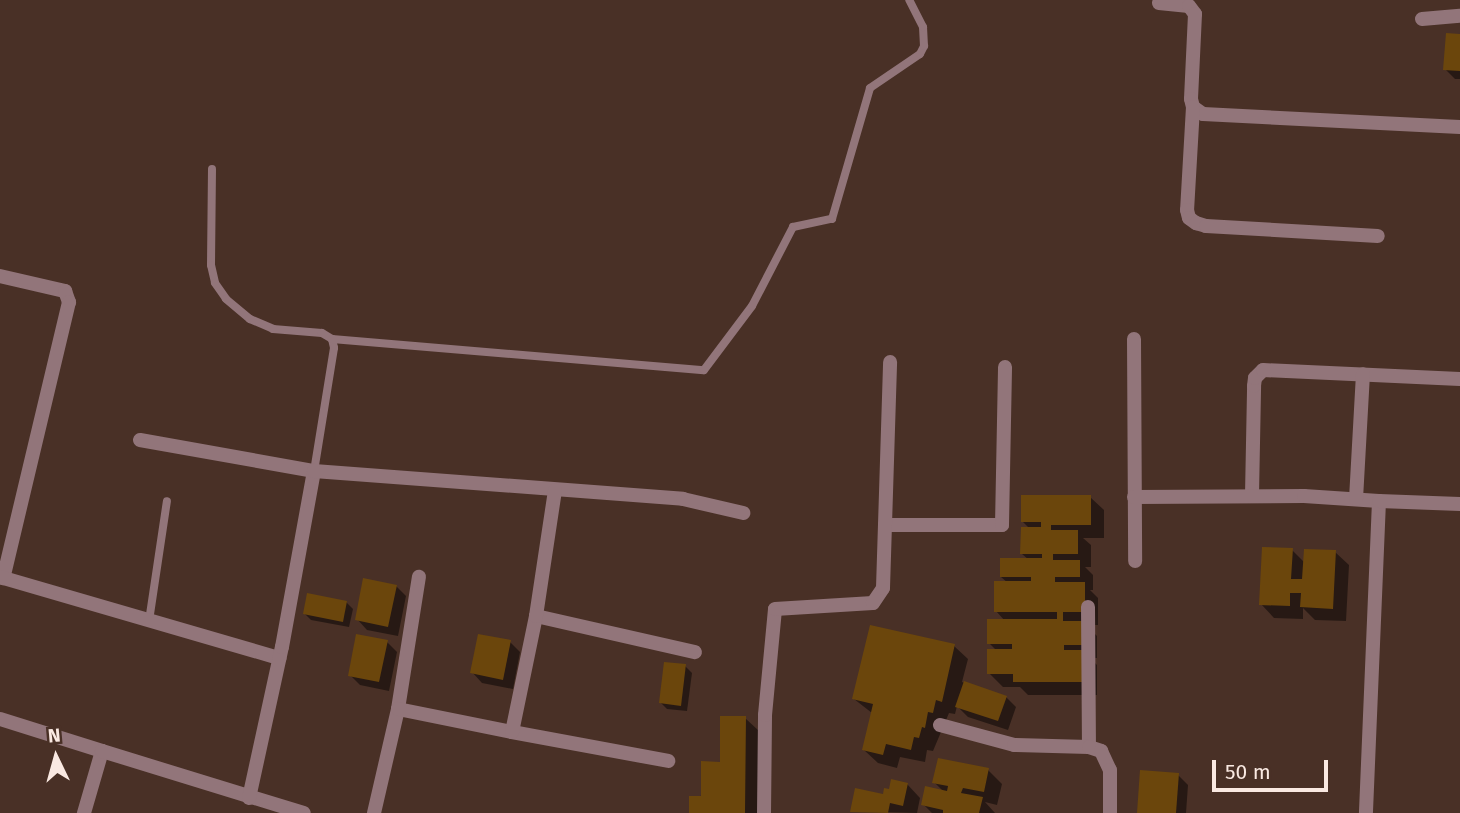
<!DOCTYPE html>
<style>
body{margin:0}
#map{position:relative;width:1460px;height:813px;overflow:hidden;background:#493026;font-family:"Fira Sans",sans-serif}
div>[style]{position:absolute}
[style*='--x']{left:calc(var(--x)*1px);top:calc(var(--y)*1px);width:calc(var(--w)*1px);rotate:calc(var(--a)*1deg)}
.shadow>*{inset:0;background:#0007}
.building>*{inset:0;background:#6b460c}
.service>*{height:8px;margin:-4px;padding:0 4px;transform-origin:4px;border-radius:4px;background:#92757a}
.minor>*{height:14px;margin:-7px;padding:0 7px;transform-origin:7px;border-radius:7px;background:#92757a}
span{translate:-50% -50%;white-space:nowrap;text-align:center;line-height:1.15;-webkit-text-stroke:6px #493026;paint-order:stroke}
.north{position:absolute;left:21px;top:722px;width:70px;height:70px;-webkit-text-stroke:5px #493026;paint-order:stroke;rotate:355deg;font-size:19px;font-weight:700;line-height:28px;text-align:center;color:#fae9e2}
.north::after{content:'';display:block;margin:auto;width:24px;height:32px;background:#fae9e2;clip-path:polygon(50% 0,100% 100%,50% 72%,0 100%)}
.scale{position:absolute;left:1212px;top:760px;width:116px;height:32px;box-sizing:border-box;border:4px solid #fae9e2;border-top:0;padding-left:9px;font-size:21px;line-height:24px;white-space:nowrap;color:#fae9e2;-webkit-text-stroke:5px #493026;paint-order:stroke}
</style>
<div id="map">
<div class="shadow">
<i style="clip-path:polygon(1460px 36px,1460px 79px,1455px 79px,1445px 69px)"></i>
<i style="clip-path:polygon(1090px 497px,1104px 510px,1104px 538px,1083px 538px,1091px 545px,1091px 567px,1085px 567px,1093px 575px,1093px 590px,1090px 590px,1098px 598px,1098px 625px,1086px 625px,1097px 636px,1097px 658px,1090px 658px,1097px 665px,1097px 695px,1028px 695px,1020px 687px,1003px 687px,989px 673px,997px 651px,989px 643px,1005px 621px,996px 611px,1008px 583px,1001px 577px,1029px 560px,1022px 554px,1030px 529px,1022px 521px)"></i>
<i style="clip-path:polygon(1292px 550px,1305px 563px,1335px 552px,1349px 565px,1346px 621px,1315px 620px,1303px 608px,1303px 619px,1274px 618px,1261px 604px)"></i>
<i style="clip-path:polygon(396px 586px,406px 596px,398px 636px,367px 630px,357px 619px)"></i>
<i style="clip-path:polygon(346px 602px,353px 609px,349px 627px,311px 620px,305px 614px)"></i>
<i style="clip-path:polygon(387px 642px,397px 652px,389px 691px,360px 685px,350px 675px)"></i>
<i style="clip-path:polygon(510px 642px,520px 652px,513px 689px,482px 683px,472px 672px)"></i>
<i style="clip-path:polygon(954px 646px,968px 659px,962px 682px,1006px 697px,1016px 707px,1008px 730px,968px 717px,957px 706px,955px 714px,949px 713px,933px 751px,927px 750px,925px 762px,900px 757px,897px 768px,878px 763px,864px 750px,872px 713px,854px 699px)"></i>
<i style="clip-path:polygon(685px 666px,692px 673px,687px 711px,667px 709px,661px 703px)"></i>
<i style="clip-path:polygon(745px 718px,759px 731px,758px 813px,691px 813px)"></i>
<i style="clip-path:polygon(988px 770px,1002px 784px,997px 805px,985px 802px,995px 813px,932px 813px,923px 804px,944px 792px,934px 782px)"></i>
<i style="clip-path:polygon(1178px 775px,1188px 785px,1186px 813px,1139px 813px)"></i>
<i style="clip-path:polygon(907px 784px,920px 798px,917px 813px,852px 811px)"></i>
</div>
<div class="building">
<i style="clip-path:polygon(1446px 33px,1460px 34px,1460px 71px,1443px 70px)"></i>
<i style="clip-path:polygon(1021px 495px,1091px 495px,1091px 525px,1051px 525px,1051px 530px,1078px 530px,1078px 554px,1053px 554px,1053px 560px,1080px 560px,1080px 577px,1055px 577px,1055px 582px,1085px 582px,1085px 612px,1063px 612px,1063px 621px,1085px 621px,1084px 645px,1064px 645px,1064px 650px,1084px 650px,1084px 682px,1013px 682px,1013px 674px,987px 674px,987px 649px,1012px 649px,1012px 644px,987px 644px,987px 619px,1057px 619px,1057px 612px,994px 612px,994px 581px,1031px 581px,1031px 577px,1000px 577px,1000px 558px,1042px 558px,1042px 554px,1020px 554px,1021px 527px,1041px 527px,1041px 522px,1021px 522px)"></i>
<i style="clip-path:polygon(1262px 547px,1293px 548px,1291px 579px,1302px 579px,1304px 549px,1336px 550px,1333px 609px,1300px 607px,1301px 593px,1290px 593px,1290px 606px,1259px 605px)"></i>
<i style="clip-path:polygon(363px 578px,397px 585px,388px 627px,355px 620px)"></i>
<i style="clip-path:polygon(307px 593px,347px 601px,343px 622px,303px 614px)"></i>
<i style="clip-path:polygon(870px 625px,955px 644px,942px 702px,936px 700px,933px 713px,928px 712px,925px 728px,922px 727px,919px 738px,914px 737px,911px 750px,886px 744px,883px 755px,862px 750px,873px 704px,852px 699px)"></i>
<i style="clip-path:polygon(356px 634px,388px 640px,379px 682px,348px 676px)"></i>
<i style="clip-path:polygon(478px 634px,511px 640px,503px 680px,470px 673px)"></i>
<i style="clip-path:polygon(664px 662px,686px 664px,681px 706px,659px 703px)"></i>
<i style="clip-path:polygon(964px 681px,1007px 696px,998px 721px,955px 707px)"></i>
<i style="clip-path:polygon(720px 716px,746px 716px,745px 813px,689px 813px,689px 796px,701px 796px,701px 761px,720px 762px)"></i>
<i style="clip-path:polygon(938px 758px,989px 768px,984px 792px,963px 788px,961px 793px,983px 797px,979px 813px,943px 813px,943px 810px,921px 805px,925px 786px,947px 791px,948px 786px,932px 783px)"></i>
<i style="clip-path:polygon(1140px 770px,1179px 773px,1176px 813px,1137px 813px)"></i>
<i style="clip-path:polygon(891px 779px,908px 783px,903px 806px,890px 803px,888px 813px,850px 812px,855px 788px,883px 794px,884px 788px,889px 789px)"></i>
</div>
<div class="service">
<i style="--x:212;--y:169;--w:96;--a:90.6"></i>
<i style="--x:211;--y:265;--w:18;--a:77"></i>
<i style="--x:215;--y:283;--w:19;--a:55"></i>
<i style="--x:226;--y:299;--w:31;--a:40"></i>
<i style="--x:250;--y:319;--w:25;--a:23"></i>
<i style="--x:273;--y:329;--w:49;--a:4.7"></i>
<i style="--x:322;--y:333;--w:12;--a:31"></i>
<i style="--x:332;--y:339;--w:9;--a:77"></i>
<i style="--x:334;--y:348;--w:125;--a:99.2"></i>
<i style="--x:332;--y:339;--w:373;--a:4.8"></i>
<i style="--x:704;--y:370;--w:80;--a:-53.1"></i>
<i style="--x:752;--y:306;--w:89;--a:-62.6"></i>
<i style="--x:793;--y:227;--w:40;--a:-12"></i>
<i style="--x:832;--y:219;--w:136;--a:-73.8"></i>
<i style="--x:870;--y:88;--w:60;--a:-34.2"></i>
<i style="--x:920;--y:54;--w:9;--a:-63"></i>
<i style="--x:924;--y:46;--w:19;--a:-93"></i>
<i style="--x:923;--y:27;--w:30;--a:-117"></i>
<i style="--x:149;--y:621;--w:121;--a:-81.5"></i>
</div>
<div class="minor">
<i style="--x:1159;--y:3;--w:30;--a:6"></i>
<i style="--x:1189;--y:6;--w:10;--a:53"></i>
<i style="--x:1195;--y:14;--w:85;--a:92.7"></i>
<i style="--x:1191;--y:99;--w:8;--a:76"></i>
<i style="--x:1193;--y:107;--w:12;--a:35"></i>
<i style="--x:1203;--y:114;--w:257;--a:2.9"></i>
<i style="--x:1422;--y:19;--w:38;--a:-5"></i>
<i style="--x:1193;--y:107;--w:103;--a:93.3"></i>
<i style="--x:1187;--y:210;--w:8;--a:76"></i>
<i style="--x:1189;--y:218;--w:9;--a:36"></i>
<i style="--x:1196;--y:223;--w:10;--a:17"></i>
<i style="--x:1206;--y:226;--w:172;--a:3.3"></i>
<i style="--x:0;--y:276;--w:67;--a:13"></i>
<i style="--x:65;--y:291;--w:12;--a:70"></i>
<i style="--x:69;--y:302;--w:284;--a:103.4"></i>
<i style="--x:1134;--y:339;--w:222;--a:89.7"></i>
<i style="--x:140;--y:440;--w:177;--a:10.1"></i>
<i style="--x:1252;--y:495;--w:109;--a:-88.9"></i>
<i style="--x:1254;--y:386;--w:8;--a:-83"></i>
<i style="--x:1255;--y:378;--w:11;--a:-45"></i>
<i style="--x:1263;--y:370;--w:197;--a:2.6"></i>
<i style="--x:1134;--y:497;--w:170;--a:-0.3"></i>
<i style="--x:1304;--y:496;--w:75;--a:3.8"></i>
<i style="--x:1379;--y:501;--w:312;--a:92.4"></i>
<i style="--x:1356;--y:499;--w:125;--a:-86.8"></i>
<i style="--x:1379;--y:501;--w:81;--a:2.1"></i>
<i style="--x:885;--y:525;--w:117;--a:0"></i>
<i style="--x:1002;--y:525;--w:158;--a:-88.9"></i>
<i style="--x:0;--y:577;--w:291;--a:16.2"></i>
<i style="--x:1088;--y:607;--w:140;--a:89.6"></i>
<i style="--x:536;--y:616;--w:163;--a:12.8"></i>
<i style="--x:398;--y:709;--w:134;--a:-81"></i>
<i style="--x:0;--y:719;--w:107;--a:17.4"></i>
<i style="--x:102;--y:751;--w:65;--a:106.2"></i>
<i style="--x:940;--y:725;--w:77;--a:15.1"></i>
<i style="--x:1014;--y:745;--w:75;--a:1.5"></i>
<i style="--x:1089;--y:747;--w:13;--a:18"></i>
<i style="--x:1101;--y:751;--w:21;--a:65"></i>
<i style="--x:1110;--y:770;--w:43;--a:90"></i>
<i style="--x:512;--y:732;--w:159;--a:10.5"></i>
<i style="--x:102;--y:751;--w:211;--a:17.1"></i>
<i style="--x:249;--y:798;--w:155;--a:-77.7"></i>
<i style="--x:282;--y:647;--w:179;--a:-79.7"></i>
<i style="--x:314;--y:471;--w:370;--a:4.3"></i>
<i style="--x:683;--y:499;--w:62;--a:13.1"></i>
<i style="--x:374;--y:813;--w:107;--a:-77"></i>
<i style="--x:398;--y:709;--w:116;--a:11.4"></i>
<i style="--x:512;--y:732;--w:118;--a:-78.3"></i>
<i style="--x:536;--y:616;--w:127;--a:-81.4"></i>
<i style="--x:764;--y:813;--w:98;--a:-89.4"></i>
<i style="--x:765;--y:715;--w:106;--a:-84.6"></i>
<i style="--x:775;--y:609;--w:98;--a:-3.5"></i>
<i style="--x:873;--y:603;--w:18;--a:-56"></i>
<i style="--x:883;--y:588;--w:226;--a:-88.2"></i>
</div>
<div class="north">N</div>
<div class="scale">50 m</div>
</div>
